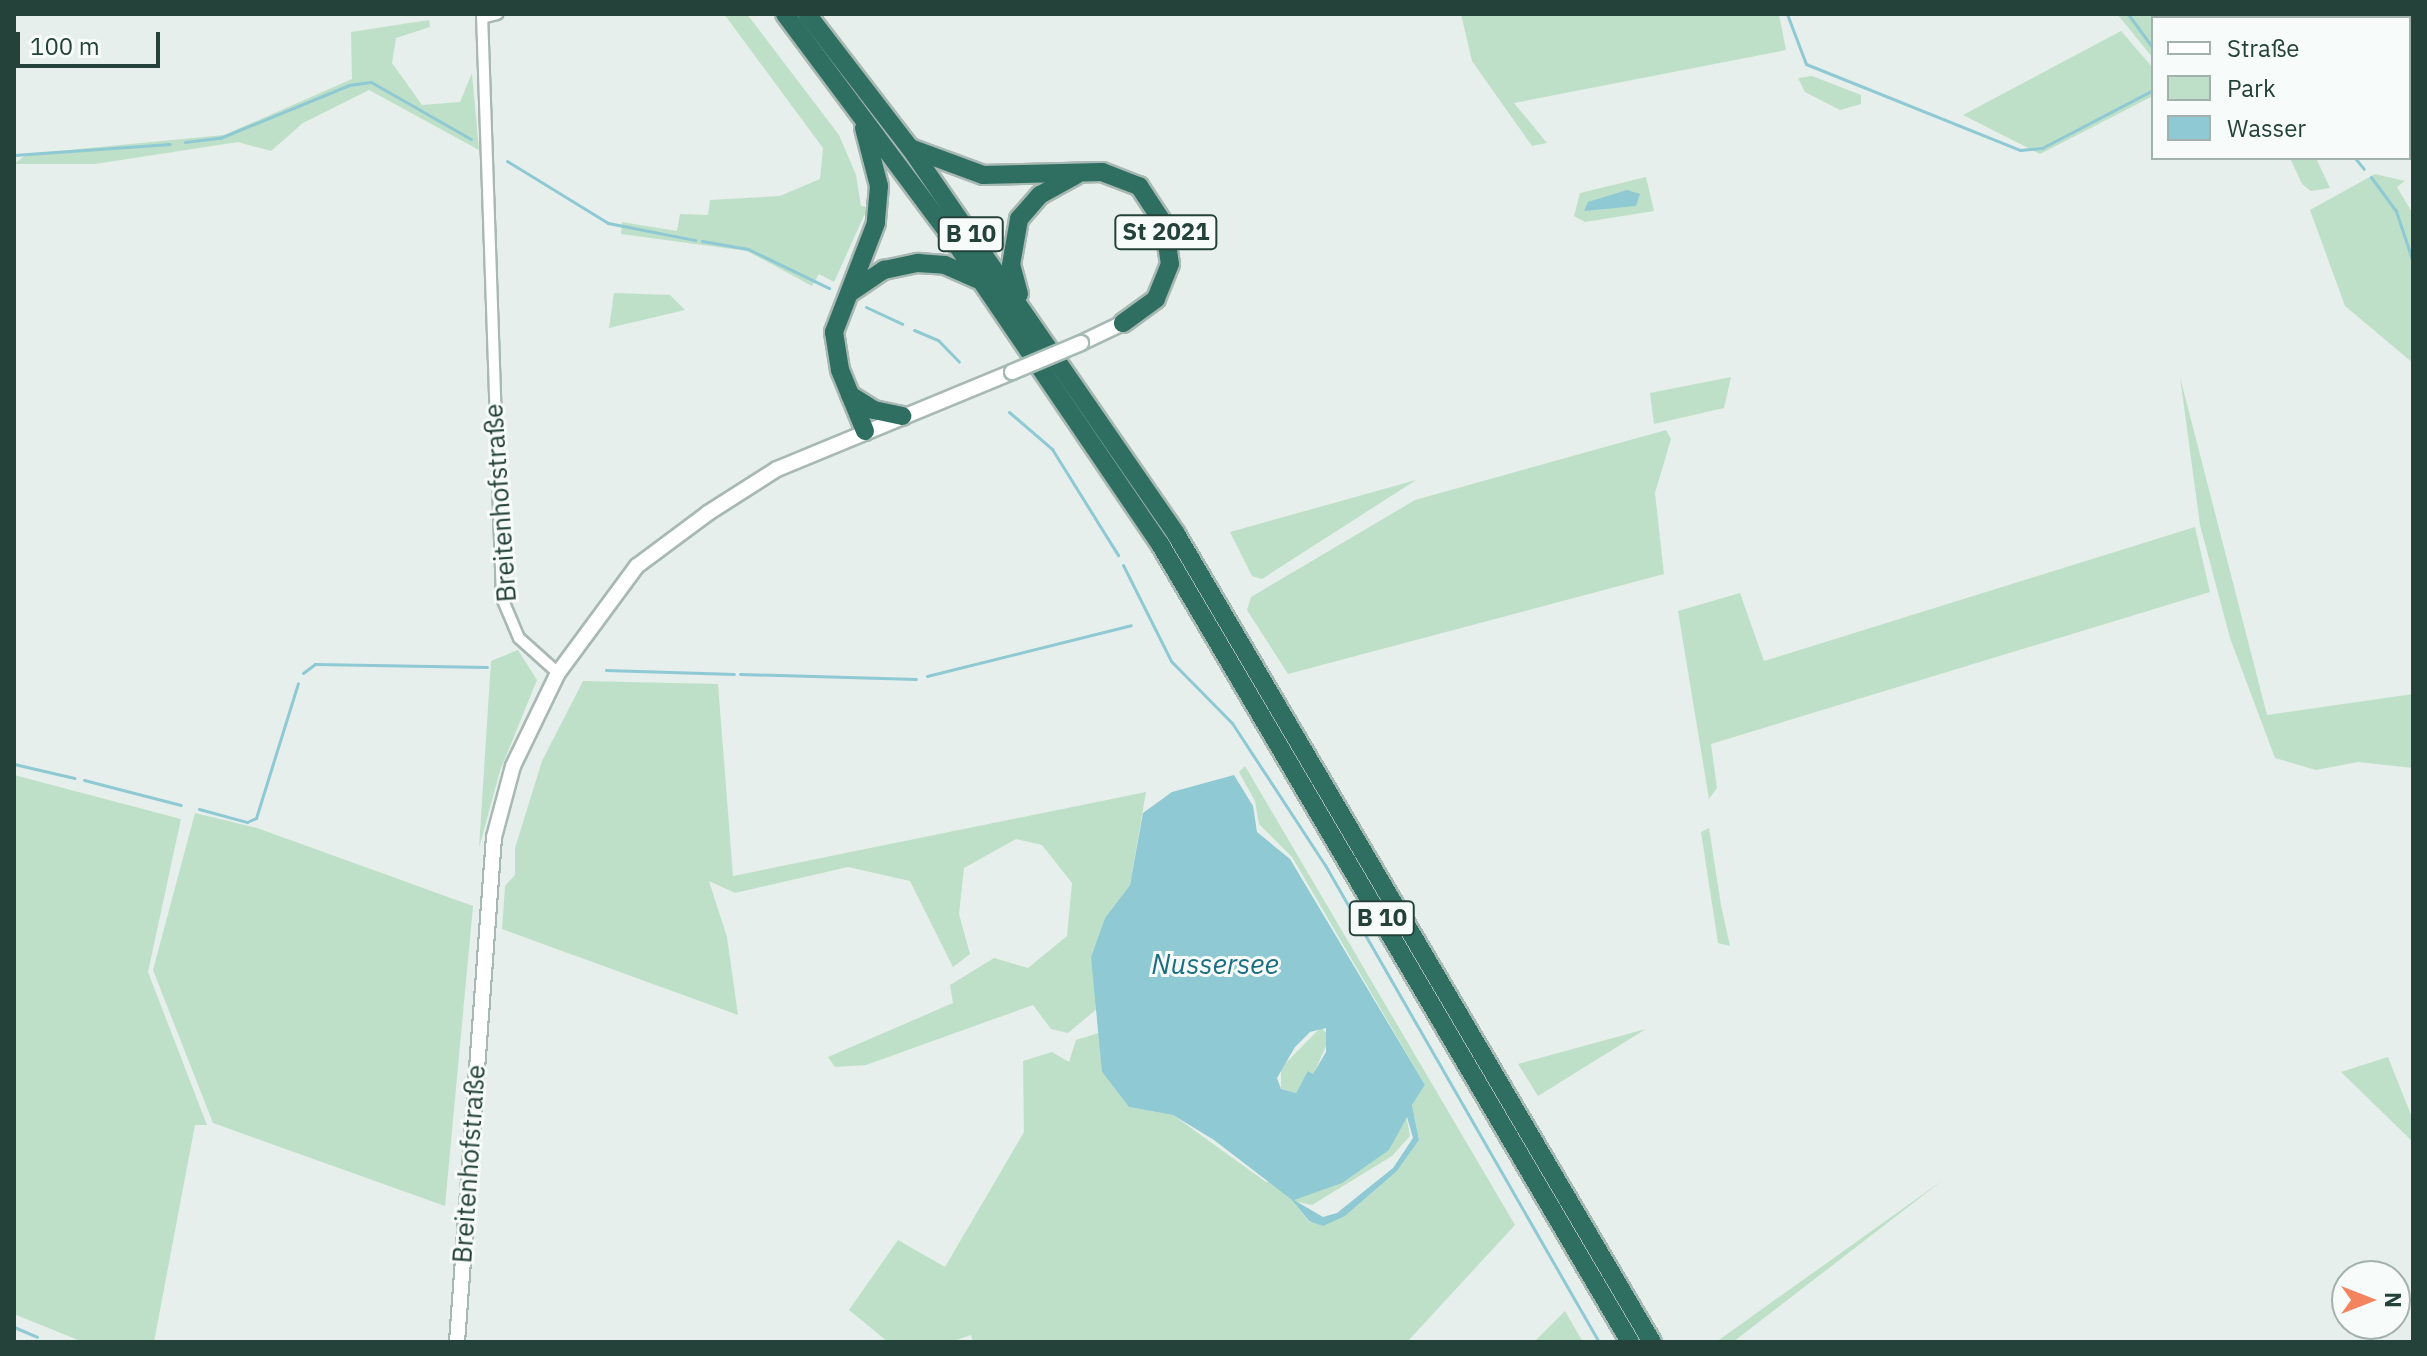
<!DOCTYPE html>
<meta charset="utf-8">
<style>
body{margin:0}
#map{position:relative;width:2427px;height:1356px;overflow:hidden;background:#e6efeb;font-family:"IBM Plex Sans",sans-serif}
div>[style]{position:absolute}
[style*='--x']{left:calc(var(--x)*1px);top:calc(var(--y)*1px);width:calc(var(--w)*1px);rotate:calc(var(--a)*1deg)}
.green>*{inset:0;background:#bfe0c8}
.water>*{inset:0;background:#8ec9d4}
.stream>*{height:3px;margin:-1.5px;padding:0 1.5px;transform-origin:1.5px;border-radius:1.5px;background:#8ec9d4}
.roads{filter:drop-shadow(2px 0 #a8b8b2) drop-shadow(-2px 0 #a8b8b2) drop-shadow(0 2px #a8b8b2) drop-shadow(0 -2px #a8b8b2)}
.street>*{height:10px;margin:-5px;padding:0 5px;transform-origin:5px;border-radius:5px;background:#fff}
.secondary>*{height:14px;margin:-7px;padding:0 7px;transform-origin:7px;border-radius:7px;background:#fff}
.highway>*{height:18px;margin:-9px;padding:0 9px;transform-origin:9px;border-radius:9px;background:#2f6f62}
.bridges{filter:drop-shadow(2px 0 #a4bbb3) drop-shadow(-2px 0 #a4bbb3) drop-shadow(0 2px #a4bbb3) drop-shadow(0 -2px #a4bbb3)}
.secondary-bridge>*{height:14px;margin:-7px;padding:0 7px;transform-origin:7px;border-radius:7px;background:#fff}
span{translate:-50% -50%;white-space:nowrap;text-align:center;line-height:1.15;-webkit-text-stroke:6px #f7fbf9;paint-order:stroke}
.shield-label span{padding:2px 6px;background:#f7fbf9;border:2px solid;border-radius:6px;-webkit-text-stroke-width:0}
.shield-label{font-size:24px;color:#24423a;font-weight:700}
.street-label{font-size:26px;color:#24423a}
.water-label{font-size:28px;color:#1c6f80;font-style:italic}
.frame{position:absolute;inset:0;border:16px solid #24423a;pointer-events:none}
.legend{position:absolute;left:2151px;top:16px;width:260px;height:144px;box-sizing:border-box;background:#f7fbf9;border:2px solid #a3b1ad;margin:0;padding:10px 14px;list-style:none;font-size:24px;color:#24423a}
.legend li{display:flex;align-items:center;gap:16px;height:40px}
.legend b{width:40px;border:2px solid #a3b1ad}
.north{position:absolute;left:2331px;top:1260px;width:80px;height:80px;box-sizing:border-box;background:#f7fbf9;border:2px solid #a3b1ad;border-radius:50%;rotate:90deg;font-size:22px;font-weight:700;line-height:32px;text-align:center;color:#24423a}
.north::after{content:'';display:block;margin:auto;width:28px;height:36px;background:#f4845f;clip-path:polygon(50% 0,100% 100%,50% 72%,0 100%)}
.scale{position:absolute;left:16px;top:32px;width:144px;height:36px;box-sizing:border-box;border:4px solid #24423a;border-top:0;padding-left:10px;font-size:24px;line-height:28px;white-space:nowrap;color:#24423a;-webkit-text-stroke:6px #f7fbf9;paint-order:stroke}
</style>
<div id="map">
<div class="green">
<i style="clip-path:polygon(724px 14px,747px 14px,839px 135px,856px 175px,861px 206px,868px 207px,834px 282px,819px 274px,812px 286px,747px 251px,621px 234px,622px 222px,677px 231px,680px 214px,708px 215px,710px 200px,780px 196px,820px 179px,823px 148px)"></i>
<i style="clip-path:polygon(1461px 14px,1779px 14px,1786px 50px,1514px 103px,1547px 143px,1532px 146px,1472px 61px)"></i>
<i style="clip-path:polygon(2117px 14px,2156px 14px,2153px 58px)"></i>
<i style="clip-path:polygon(429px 20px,430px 27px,396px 38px,392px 63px,422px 105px,460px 102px,472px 73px,479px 150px,369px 90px,303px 123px,271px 151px,238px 142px,95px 164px,14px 164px,27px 154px,224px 135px,352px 79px,351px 32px)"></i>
<i style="clip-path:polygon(2121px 31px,2153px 68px,2153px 96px,2040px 154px,1963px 115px)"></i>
<i style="clip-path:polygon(1812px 76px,1861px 95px,1861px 104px,1840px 110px,1805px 92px,1798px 78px)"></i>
<i style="clip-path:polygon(2290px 158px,2316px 158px,2330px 188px,2311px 191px,2302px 184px)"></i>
<i style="clip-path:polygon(2375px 174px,2405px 181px,2397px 187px,2413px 214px,2413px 363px,2345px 306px,2310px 210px)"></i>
<i style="clip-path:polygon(1646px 177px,1654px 211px,1585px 222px,1574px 216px,1580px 193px)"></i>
<i style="clip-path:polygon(614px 293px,670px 295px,685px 310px,609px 328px)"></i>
<i style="clip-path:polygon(1731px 377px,1724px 408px,1654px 424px,1650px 393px)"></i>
<i style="clip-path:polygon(2180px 377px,2267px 715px,2413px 694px,2413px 768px,2358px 762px,2316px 770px,2275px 758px,2230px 638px,2200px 525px)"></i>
<i style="clip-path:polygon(1666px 430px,1671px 439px,1655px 493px,1664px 574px,1288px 674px,1247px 610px,1251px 597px,1415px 500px)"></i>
<i style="clip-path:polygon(1416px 480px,1262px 579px,1252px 576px,1230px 532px)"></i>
<i style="clip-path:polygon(2195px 527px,2210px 592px,1711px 744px,1717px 788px,1709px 799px,1678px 611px,1740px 593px,1764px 661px)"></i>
<i style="clip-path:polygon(518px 650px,537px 680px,500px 771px,479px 848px,491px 661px)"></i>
<i style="clip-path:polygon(583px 681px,718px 684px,733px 876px,1146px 792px,1130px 885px,1105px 918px,1091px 957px,1099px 1007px,1068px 1033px,1051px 1029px,1033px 1005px,866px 1065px,835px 1067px,828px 1057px,953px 1003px,950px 985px,994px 958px,1028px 968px,1067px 936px,1072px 883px,1042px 845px,1016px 839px,964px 868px,959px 914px,970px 954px,953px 967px,910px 881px,848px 867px,735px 893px,709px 881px,727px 937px,738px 1015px,502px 929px,505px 886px,515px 875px,515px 848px,542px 761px)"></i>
<i style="clip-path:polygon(1245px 766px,1515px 1225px,1407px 1342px,973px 1342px,971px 1335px,951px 1342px,888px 1342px,849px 1310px,898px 1240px,945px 1267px,1024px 1132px,1023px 1061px,1052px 1052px,1069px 1062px,1076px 1040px,1102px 1032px,1102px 1072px,1129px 1107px,1173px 1115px,1266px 1182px,1348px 1174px,1389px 1150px,1406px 1115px,1410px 1136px,1392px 1156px,1312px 1205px,1293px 1201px,1309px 1222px,1345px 1216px,1397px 1171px,1419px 1140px,1412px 1105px,1425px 1085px,1292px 857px,1259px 824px,1255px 801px,1239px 772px)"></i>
<i style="clip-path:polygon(14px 775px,181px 819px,148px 972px,207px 1125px,195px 1125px,154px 1342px,83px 1342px,14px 1314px)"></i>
<i style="clip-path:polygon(195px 813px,257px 828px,473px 906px,445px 1206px,213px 1123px,153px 970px)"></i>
<i style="clip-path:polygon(1709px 828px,1721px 905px,1730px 946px,1718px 943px,1701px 832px)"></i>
<i style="clip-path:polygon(1321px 1027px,1330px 1037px,1313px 1075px,1309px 1071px,1296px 1093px,1281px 1089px,1281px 1068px)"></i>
<i style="clip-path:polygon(1646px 1029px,1538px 1096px,1518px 1064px)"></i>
<i style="clip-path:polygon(2388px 1057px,2413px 1120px,2413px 1142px,2341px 1072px)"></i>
<i style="clip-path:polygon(1943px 1180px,1733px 1342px,1716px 1342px)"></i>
<i style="clip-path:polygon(1565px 1311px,1583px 1342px,1534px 1342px)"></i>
</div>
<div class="water">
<i style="clip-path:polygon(1627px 190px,1640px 194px,1636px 206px,1584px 211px,1588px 202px)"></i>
<i style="clip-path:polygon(evenodd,1234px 775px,1253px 806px,1257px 832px,1290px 859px,1425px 1085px,1412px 1105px,1419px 1140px,1397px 1171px,1345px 1216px,1323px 1226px,1309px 1221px,1292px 1200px,1214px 1140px,1173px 1115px,1129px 1107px,1102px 1072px,1091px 957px,1105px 918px,1130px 885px,1143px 813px,1172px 792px,1234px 775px,1326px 1028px,1326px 1052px,1313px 1074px,1308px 1071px,1296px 1093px,1281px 1089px,1277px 1078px,1295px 1047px,1310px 1032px,1326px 1028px,1234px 775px,1407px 1117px,1413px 1138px,1393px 1168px,1337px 1213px,1323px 1217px,1294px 1200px,1342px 1183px,1389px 1150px,1407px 1117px)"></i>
</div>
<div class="stream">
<i style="--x:1787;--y:14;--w:53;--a:69.2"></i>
<i style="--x:1806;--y:64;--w:231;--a:21.9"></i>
<i style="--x:2020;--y:150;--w:22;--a:-5"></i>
<i style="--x:2042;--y:148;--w:125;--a:-27.6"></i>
<i style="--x:2128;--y:14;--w:42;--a:53.7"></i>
<i style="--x:2302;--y:14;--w:4;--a:76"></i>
<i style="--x:185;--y:142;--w:35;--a:-7"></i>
<i style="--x:220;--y:138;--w:139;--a:-22.3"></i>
<i style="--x:349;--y:85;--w:22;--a:-8"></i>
<i style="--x:371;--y:82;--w:115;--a:29.7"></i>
<i style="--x:14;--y:155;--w:156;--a:-4"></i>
<i style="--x:2355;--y:158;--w:14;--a:51"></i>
<i style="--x:507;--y:161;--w:119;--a:31.5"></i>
<i style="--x:608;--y:223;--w:89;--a:11.1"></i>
<i style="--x:2371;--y:177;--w:42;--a:53.7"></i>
<i style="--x:2396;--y:211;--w:54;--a:71.6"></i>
<i style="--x:702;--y:241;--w:47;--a:9.9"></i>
<i style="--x:748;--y:249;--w:90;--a:25.7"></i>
<i style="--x:866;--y:307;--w:40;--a:25"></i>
<i style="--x:914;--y:330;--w:26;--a:23"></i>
<i style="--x:938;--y:340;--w:30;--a:46"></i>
<i style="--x:1009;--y:412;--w:57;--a:40.7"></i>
<i style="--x:1052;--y:449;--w:125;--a:58.1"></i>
<i style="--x:1123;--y:565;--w:107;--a:63.4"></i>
<i style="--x:1171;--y:661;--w:87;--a:45.5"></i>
<i style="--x:1232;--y:723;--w:170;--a:56.8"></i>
<i style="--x:1325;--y:865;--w:550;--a:60.13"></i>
<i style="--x:606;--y:670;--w:128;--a:1.8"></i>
<i style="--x:303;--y:673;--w:15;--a:-37"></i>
<i style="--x:315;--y:664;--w:172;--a:1"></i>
<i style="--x:740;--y:674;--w:176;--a:1.6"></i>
<i style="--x:927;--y:676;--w:210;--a:-14"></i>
<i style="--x:14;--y:764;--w:62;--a:13.1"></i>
<i style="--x:84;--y:780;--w:100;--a:14.5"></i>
<i style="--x:199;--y:809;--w:50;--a:15.2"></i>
<i style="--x:247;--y:822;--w:10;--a:-24"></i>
<i style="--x:256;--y:818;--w:141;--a:-72.7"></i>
<i style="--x:14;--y:1327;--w:25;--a:23"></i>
</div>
<div class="roads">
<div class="street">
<i style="--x:482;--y:14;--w:584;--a:88.04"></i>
<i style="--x:502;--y:598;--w:43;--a:67"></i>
<i style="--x:519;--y:638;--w:52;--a:41.9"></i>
<i style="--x:482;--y:18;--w:16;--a:-15"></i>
</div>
<div class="secondary">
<i style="--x:1081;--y:343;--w:47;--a:-25.5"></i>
<i style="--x:457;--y:1342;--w:506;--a:-85.81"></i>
<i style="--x:494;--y:837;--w:73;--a:-75"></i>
<i style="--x:513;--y:766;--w:103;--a:-64.2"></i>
<i style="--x:558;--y:673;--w:133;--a:-53.6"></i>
<i style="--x:637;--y:566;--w:89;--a:-36.7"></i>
<i style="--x:708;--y:513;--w:82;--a:-32.5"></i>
<i style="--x:777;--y:469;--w:254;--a:-22.4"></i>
</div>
<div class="highway">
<i style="--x:785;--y:14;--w:279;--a:53.3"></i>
<i style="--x:952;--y:238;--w:370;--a:55.8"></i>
<i style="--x:1160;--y:544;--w:926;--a:59.5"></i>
<i style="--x:807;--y:14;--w:169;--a:52.5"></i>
<i style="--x:910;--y:148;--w:469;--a:55.4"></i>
<i style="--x:1176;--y:534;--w:938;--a:59.5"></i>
<i style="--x:864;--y:128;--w:60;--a:75.5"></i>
<i style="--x:879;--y:186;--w:37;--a:95"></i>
<i style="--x:876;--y:223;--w:117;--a:111.1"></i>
<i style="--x:834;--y:332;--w:38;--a:81"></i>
<i style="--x:840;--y:370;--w:66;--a:67.7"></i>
<i style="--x:910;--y:148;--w:78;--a:20.3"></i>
<i style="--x:983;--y:175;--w:119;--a:-1.4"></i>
<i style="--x:1102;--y:172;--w:40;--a:21"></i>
<i style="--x:1139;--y:186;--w:45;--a:56.7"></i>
<i style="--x:1164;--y:224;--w:40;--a:81.5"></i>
<i style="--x:1170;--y:264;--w:38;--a:112"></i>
<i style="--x:1156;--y:299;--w:41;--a:144"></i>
<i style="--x:851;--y:292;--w:40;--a:-34"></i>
<i style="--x:884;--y:270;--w:35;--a:-12"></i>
<i style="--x:918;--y:263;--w:27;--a:4"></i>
<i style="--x:945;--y:265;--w:36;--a:24"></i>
<i style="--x:1019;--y:294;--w:30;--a:-105"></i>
<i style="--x:1011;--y:265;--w:47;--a:-80.1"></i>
<i style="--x:1019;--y:219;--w:32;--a:-49"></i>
<i style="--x:1040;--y:195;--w:41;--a:-29.1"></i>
<i style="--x:850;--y:395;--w:28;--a:32"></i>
<i style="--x:874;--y:410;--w:29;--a:12"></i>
</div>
</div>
<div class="bridges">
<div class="secondary-bridge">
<i style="--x:1012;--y:372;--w:75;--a:-22.8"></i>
</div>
</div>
<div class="shield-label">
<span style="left:1166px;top:232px">St 2021</span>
<span style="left:971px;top:234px">B 10</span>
<span style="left:1382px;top:918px">B 10</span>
</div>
<div class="street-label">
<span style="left:500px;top:503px;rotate:-94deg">Breitenhofstraße</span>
<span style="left:469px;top:1164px;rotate:-86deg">Breitenhofstraße</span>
</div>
<div class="water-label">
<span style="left:1215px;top:964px">Nussersee</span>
</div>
<div class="frame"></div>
<ul class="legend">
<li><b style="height:10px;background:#fff"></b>Straße</li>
<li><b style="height:22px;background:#bfe0c8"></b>Park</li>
<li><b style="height:22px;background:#8ec9d4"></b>Wasser</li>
</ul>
<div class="north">N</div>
<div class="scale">100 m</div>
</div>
